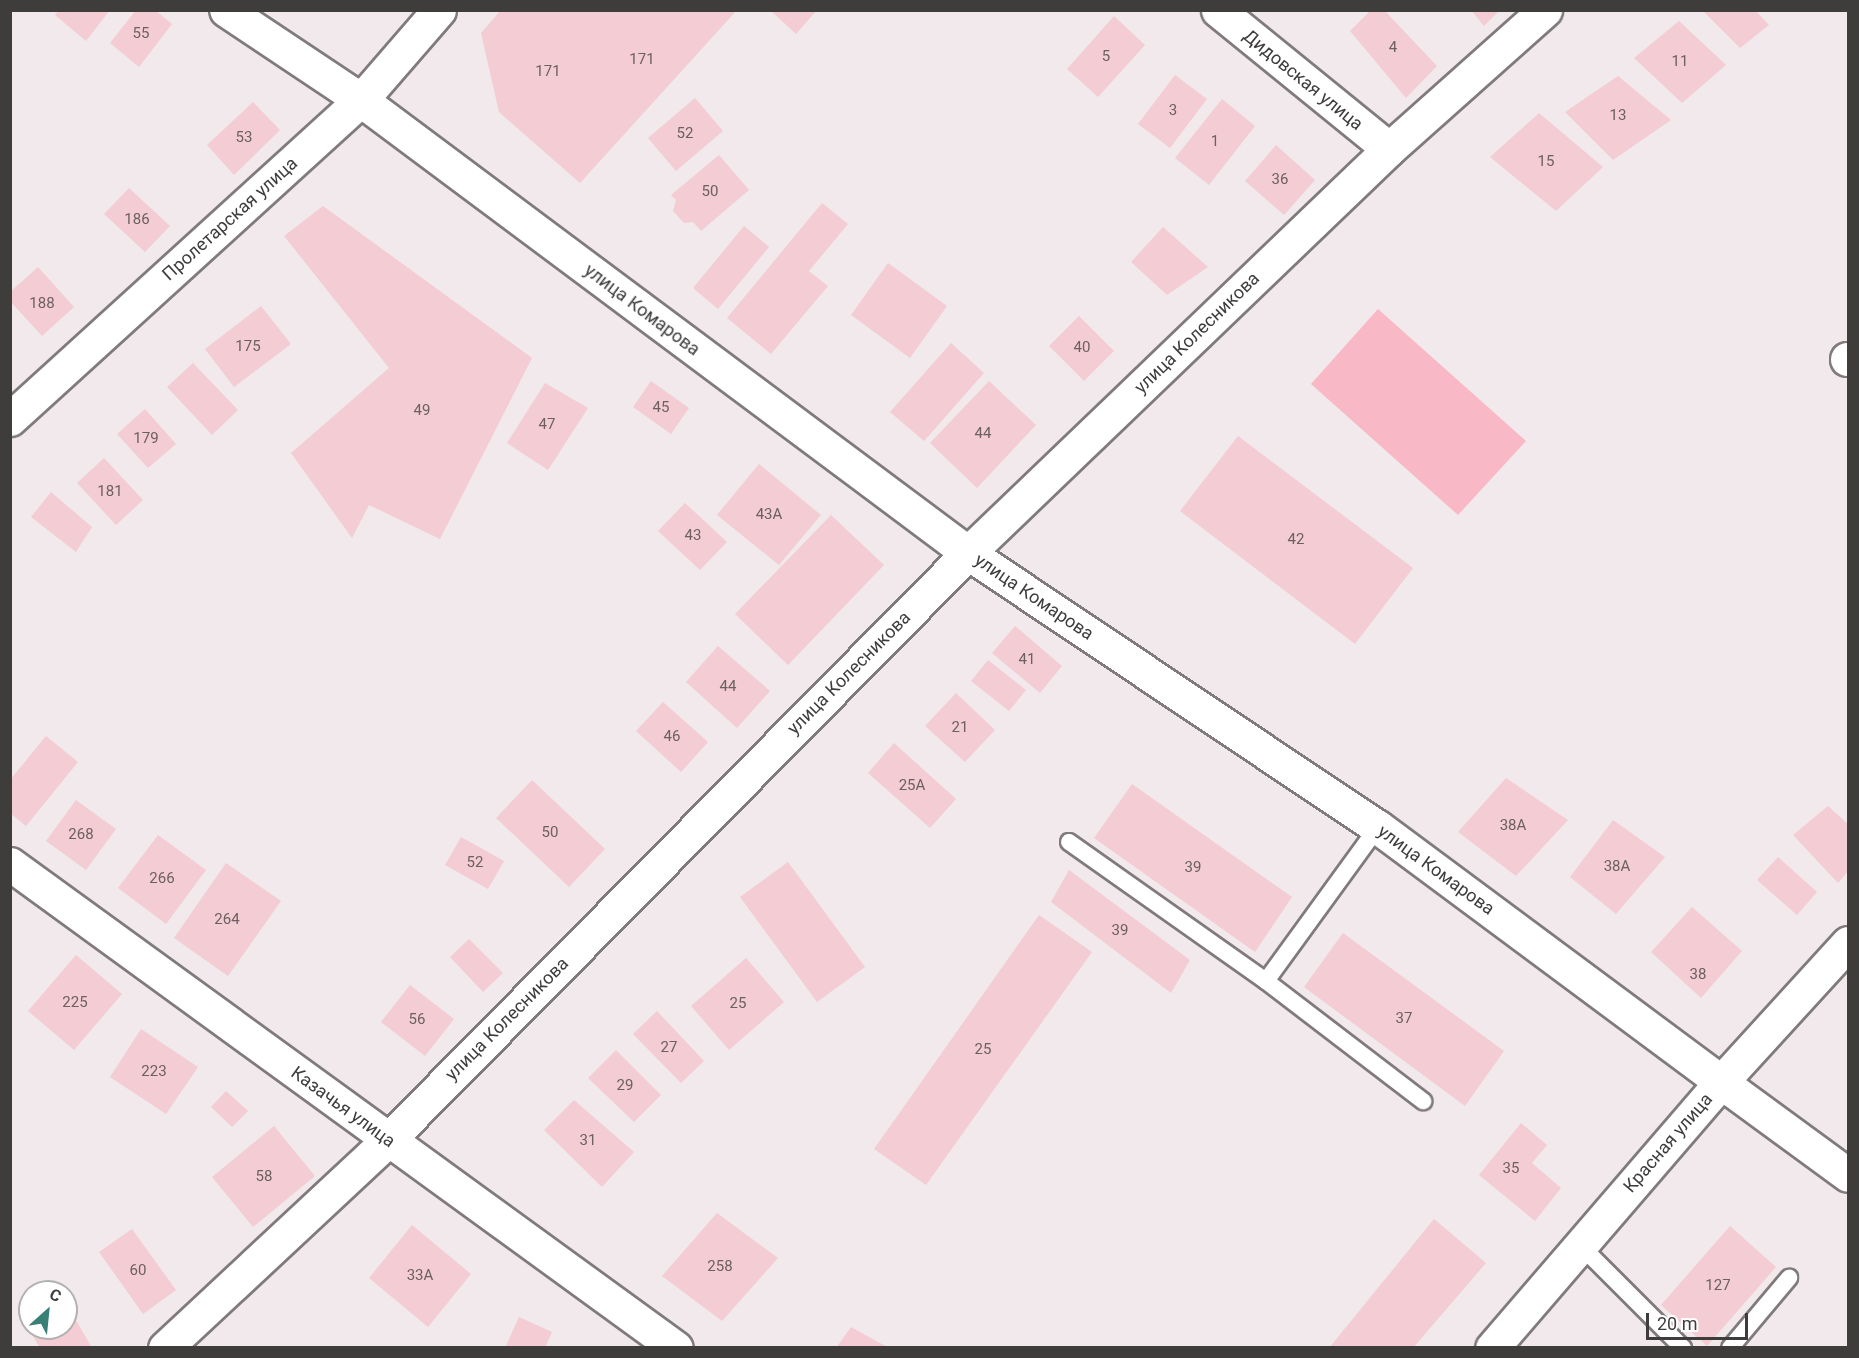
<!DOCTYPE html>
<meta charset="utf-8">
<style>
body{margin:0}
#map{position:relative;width:1859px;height:1358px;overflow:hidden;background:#f1e9eb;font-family:Roboto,sans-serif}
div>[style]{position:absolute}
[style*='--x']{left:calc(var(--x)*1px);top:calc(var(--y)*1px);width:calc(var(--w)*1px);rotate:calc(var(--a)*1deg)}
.green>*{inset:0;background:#f9b8c6}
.building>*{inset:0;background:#f3ccd4}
.roads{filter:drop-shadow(2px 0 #817a7c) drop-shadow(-2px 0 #817a7c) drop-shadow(0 2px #817a7c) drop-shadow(0 -2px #817a7c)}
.lane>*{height:16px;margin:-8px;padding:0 8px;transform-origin:8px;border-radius:8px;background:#fff}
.street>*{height:33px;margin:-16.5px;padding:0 16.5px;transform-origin:16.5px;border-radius:16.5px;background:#fff}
.secondary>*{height:33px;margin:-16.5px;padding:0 16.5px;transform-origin:16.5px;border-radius:16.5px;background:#fff}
.primary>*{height:33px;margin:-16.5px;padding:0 16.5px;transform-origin:16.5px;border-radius:16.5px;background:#fff}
span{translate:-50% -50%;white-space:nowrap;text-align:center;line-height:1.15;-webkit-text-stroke:4.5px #fff;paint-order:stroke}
.number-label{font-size:15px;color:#6c6062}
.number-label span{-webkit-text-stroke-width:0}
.street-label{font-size:18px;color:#3f3c3c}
.frame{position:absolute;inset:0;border:12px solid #3f3c3c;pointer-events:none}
.north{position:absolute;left:18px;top:1280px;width:60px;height:60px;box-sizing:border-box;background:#fff;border:2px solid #b2b1b1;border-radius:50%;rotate:27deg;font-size:16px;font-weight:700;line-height:24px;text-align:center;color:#3f3c3c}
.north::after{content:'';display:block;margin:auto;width:21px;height:27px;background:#387f76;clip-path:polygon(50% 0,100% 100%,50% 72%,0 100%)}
.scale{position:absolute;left:1646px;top:1313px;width:102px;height:27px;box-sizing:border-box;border:3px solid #3f3c3c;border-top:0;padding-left:8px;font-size:18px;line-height:21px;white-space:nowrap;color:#3f3c3c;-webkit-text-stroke:4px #fff;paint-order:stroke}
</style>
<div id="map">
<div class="green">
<i style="clip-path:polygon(1378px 309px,1526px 441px,1458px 515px,1311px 384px)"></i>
</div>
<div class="building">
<i style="clip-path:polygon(59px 10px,110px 10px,86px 41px,55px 15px)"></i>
<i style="clip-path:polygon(136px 10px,155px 10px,172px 24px,139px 67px,110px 43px)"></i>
<i style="clip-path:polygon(501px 10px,737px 10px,580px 183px,499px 112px,481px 33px)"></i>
<i style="clip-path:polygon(770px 10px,817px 10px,796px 34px)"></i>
<i style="clip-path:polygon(1371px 10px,1384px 10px,1437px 66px,1406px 98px,1350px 31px)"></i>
<i style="clip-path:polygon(1471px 10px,1500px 10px,1484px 26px)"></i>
<i style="clip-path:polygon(1702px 10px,1755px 10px,1769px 25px,1740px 48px)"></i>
<i style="clip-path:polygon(1114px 16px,1145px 45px,1098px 97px,1067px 69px)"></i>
<i style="clip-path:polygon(1679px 21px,1726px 65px,1682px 103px,1634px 58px)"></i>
<i style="clip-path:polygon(1175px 75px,1207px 99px,1170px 148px,1138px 124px)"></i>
<i style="clip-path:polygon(1618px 76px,1671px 120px,1613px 160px,1565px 112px)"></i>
<i style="clip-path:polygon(695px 98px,723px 131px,676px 171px,648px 138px)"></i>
<i style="clip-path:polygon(1222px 99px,1255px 126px,1209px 185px,1175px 158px)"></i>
<i style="clip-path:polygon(253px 102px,280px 130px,234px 175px,207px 145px)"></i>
<i style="clip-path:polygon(1539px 113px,1603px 167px,1556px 211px,1490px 157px)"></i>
<i style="clip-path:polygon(1276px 145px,1315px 180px,1284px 215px,1245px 181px)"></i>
<i style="clip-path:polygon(719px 155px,749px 190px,701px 231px,693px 222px,684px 223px,673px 211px,676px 200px,671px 195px)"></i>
<i style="clip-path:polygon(129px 188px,170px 226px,145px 252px,104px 214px)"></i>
<i style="clip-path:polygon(822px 203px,848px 224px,809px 271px,828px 286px,771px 354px,727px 318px)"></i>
<i style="clip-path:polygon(323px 206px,532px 358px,440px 539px,369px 505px,352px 538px,291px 453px,389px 368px,284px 236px)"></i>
<i style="clip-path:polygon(744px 226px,769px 247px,718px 309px,693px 288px)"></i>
<i style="clip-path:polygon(1163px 227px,1208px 267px,1167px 295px,1131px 262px)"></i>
<i style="clip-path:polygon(888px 263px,947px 306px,910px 358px,851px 315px)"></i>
<i style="clip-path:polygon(38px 267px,74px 307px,42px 336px,10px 301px,10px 292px)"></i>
<i style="clip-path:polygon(261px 306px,291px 344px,234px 387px,205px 349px)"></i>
<i style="clip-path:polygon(1079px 316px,1114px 351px,1084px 381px,1049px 346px)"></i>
<i style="clip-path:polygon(951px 343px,984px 373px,924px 441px,890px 412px)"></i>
<i style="clip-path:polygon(193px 363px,238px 410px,212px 435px,167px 387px)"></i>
<i style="clip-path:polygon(651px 381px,689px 408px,671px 434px,633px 407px)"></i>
<i style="clip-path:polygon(989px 381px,1036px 425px,977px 488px,930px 443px)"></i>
<i style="clip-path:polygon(545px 383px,588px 408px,548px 470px,507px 443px)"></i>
<i style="clip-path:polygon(145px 409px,176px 444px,148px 468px,117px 434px)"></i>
<i style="clip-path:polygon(1238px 436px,1413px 568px,1355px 644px,1180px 511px)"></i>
<i style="clip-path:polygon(104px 458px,143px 500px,116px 525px,77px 483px)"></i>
<i style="clip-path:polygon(759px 464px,821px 515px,779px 565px,717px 515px)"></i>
<i style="clip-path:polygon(51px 492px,92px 527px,76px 552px,31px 517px)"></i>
<i style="clip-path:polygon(685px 503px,727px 542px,700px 570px,658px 531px)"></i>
<i style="clip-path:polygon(831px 515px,884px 565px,788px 665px,735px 614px)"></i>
<i style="clip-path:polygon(1015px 626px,1062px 666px,1040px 693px,992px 653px)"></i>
<i style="clip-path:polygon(718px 646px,770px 691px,737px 728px,686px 682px)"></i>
<i style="clip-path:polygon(988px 660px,1026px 690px,1009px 711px,971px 681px)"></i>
<i style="clip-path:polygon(956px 693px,995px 730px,965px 762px,925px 726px)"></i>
<i style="clip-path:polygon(663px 702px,708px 742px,681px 772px,636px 731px)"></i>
<i style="clip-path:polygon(46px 736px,78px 762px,26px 826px,10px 813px,10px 780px)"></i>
<i style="clip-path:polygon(894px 743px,956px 799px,930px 828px,868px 773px)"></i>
<i style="clip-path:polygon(1506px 778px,1568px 820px,1516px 876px,1458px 832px)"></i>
<i style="clip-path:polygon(532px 780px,605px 849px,569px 887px,496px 818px)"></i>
<i style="clip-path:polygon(1132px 784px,1292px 897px,1255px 952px,1094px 838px)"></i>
<i style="clip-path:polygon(76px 800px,116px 829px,86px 870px,46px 841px)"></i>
<i style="clip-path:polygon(1828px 806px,1848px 824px,1848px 871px,1838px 883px,1793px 835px)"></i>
<i style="clip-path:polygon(1613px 820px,1665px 857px,1616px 914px,1570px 877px)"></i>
<i style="clip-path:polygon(158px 835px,206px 870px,166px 924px,118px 888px)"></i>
<i style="clip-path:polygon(461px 837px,504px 861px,488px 889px,445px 865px)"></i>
<i style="clip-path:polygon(1778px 857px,1817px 892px,1797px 915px,1757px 880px)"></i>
<i style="clip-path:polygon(788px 862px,865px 967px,817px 1002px,740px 897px)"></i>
<i style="clip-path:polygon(226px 863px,281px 901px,228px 976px,174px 938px)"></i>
<i style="clip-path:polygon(1069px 870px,1190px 960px,1171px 993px,1051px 902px)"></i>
<i style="clip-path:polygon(1692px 907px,1742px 951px,1701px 998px,1651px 952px)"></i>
<i style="clip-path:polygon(1039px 915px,1092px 952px,926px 1185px,874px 1149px)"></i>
<i style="clip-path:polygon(1343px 933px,1504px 1051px,1465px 1106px,1304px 987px)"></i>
<i style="clip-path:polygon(469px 939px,503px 973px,483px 992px,450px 957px)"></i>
<i style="clip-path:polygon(76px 955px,122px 994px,74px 1050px,28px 1011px)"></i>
<i style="clip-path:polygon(746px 958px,784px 1002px,729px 1050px,691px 1006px)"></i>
<i style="clip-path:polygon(410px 985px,454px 1019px,425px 1056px,381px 1022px)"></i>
<i style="clip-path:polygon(657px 1011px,704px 1061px,681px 1083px,633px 1034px)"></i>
<i style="clip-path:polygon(141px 1029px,198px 1067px,166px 1114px,110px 1077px)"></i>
<i style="clip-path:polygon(616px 1050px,661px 1095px,634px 1122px,588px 1078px)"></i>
<i style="clip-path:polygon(226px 1091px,248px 1111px,232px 1127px,211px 1107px)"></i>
<i style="clip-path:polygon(574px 1100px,634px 1152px,602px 1187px,544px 1130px)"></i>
<i style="clip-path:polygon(1521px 1123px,1547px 1145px,1532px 1163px,1561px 1188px,1535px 1221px,1479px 1175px)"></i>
<i style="clip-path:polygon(274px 1126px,315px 1176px,253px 1227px,212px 1177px)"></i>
<i style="clip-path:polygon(717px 1213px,778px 1258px,722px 1321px,662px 1276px)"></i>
<i style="clip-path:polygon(1434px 1219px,1486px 1263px,1413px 1348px,1329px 1348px)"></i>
<i style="clip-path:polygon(412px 1225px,471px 1274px,428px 1327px,369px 1278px)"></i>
<i style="clip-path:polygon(1730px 1226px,1776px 1267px,1707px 1346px,1661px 1305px)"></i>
<i style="clip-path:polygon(132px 1229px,176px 1290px,143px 1314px,99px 1252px)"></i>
<i style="clip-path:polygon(69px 1308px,92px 1348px,40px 1348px,30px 1331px,66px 1328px)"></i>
<i style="clip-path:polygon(519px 1317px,552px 1332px,545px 1348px,505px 1348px)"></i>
<i style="clip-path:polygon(851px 1327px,889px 1348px,836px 1348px)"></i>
</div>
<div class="roads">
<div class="lane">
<i style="--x:1069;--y:842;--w:241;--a:35.2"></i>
<i style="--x:1266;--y:981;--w:190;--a:-54"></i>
<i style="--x:1266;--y:981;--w:198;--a:37.4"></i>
<i style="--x:1580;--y:1245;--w:146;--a:45"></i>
<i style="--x:1730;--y:1348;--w:92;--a:-49.9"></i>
</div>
<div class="street">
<i style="--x:1218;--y:10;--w:220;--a:39.1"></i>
<i style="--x:1847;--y:359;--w:1;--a:0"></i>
<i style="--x:10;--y:419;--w:474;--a:-42.3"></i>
<i style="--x:361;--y:100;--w:162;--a:-146.3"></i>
<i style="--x:10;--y:864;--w:823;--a:36.01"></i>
<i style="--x:165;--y:1348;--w:305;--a:-43"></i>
<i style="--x:388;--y:1140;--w:825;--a:-45.34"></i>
<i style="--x:968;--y:553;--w:583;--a:-43.82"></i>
<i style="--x:1389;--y:149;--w:209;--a:-41.7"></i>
</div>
<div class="secondary">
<i style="--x:1848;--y:943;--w:188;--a:132.4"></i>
<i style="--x:1721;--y:1082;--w:157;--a:36.2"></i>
</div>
<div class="primary">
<i style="--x:439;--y:10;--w:119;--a:130.9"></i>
<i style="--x:361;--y:100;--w:757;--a:36.73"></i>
<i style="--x:968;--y:553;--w:493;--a:33.8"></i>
<i style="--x:1378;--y:827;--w:427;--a:36.6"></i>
<i style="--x:1721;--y:1082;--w:351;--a:130.7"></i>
</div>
</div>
<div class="number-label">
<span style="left:141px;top:34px">55</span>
<span style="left:1393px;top:48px">4</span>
<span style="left:1106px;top:57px">5</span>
<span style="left:642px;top:60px">171</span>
<span style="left:1680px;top:62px">11</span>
<span style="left:548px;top:72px">171</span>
<span style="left:1173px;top:111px">3</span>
<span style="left:1618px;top:116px">13</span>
<span style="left:685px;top:134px">52</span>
<span style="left:244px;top:138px">53</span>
<span style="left:1215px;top:142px">1</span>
<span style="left:1546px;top:162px">15</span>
<span style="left:1280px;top:180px">36</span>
<span style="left:710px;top:192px">50</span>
<span style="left:137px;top:220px">186</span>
<span style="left:42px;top:304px">188</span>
<span style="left:248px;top:347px">175</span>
<span style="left:1082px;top:348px">40</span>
<span style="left:661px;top:408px">45</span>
<span style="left:422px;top:411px">49</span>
<span style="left:547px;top:425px">47</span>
<span style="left:983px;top:434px">44</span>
<span style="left:146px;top:439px">179</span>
<span style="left:110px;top:492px">181</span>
<span style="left:769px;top:515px">43А</span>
<span style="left:693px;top:536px">43</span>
<span style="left:1296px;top:540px">42</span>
<span style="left:1027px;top:660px">41</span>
<span style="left:728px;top:687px">44</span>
<span style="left:960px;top:728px">21</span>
<span style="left:672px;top:737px">46</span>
<span style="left:912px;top:786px">25А</span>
<span style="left:1513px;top:826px">38А</span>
<span style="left:550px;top:833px">50</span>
<span style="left:81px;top:835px">268</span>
<span style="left:475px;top:863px">52</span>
<span style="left:1617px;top:867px">38А</span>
<span style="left:1193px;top:868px">39</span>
<span style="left:162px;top:879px">266</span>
<span style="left:227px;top:920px">264</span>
<span style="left:1120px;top:931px">39</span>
<span style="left:1698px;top:975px">38</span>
<span style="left:75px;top:1003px">225</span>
<span style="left:738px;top:1004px">25</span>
<span style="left:1404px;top:1019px">37</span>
<span style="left:417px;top:1020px">56</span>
<span style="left:669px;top:1048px">27</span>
<span style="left:983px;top:1050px">25</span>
<span style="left:154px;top:1072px">223</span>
<span style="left:625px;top:1086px">29</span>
<span style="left:588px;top:1141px">31</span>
<span style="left:1511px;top:1169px">35</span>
<span style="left:264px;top:1177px">58</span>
<span style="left:720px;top:1267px">258</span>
<span style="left:138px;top:1271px">60</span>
<span style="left:420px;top:1276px">33А</span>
<span style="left:1718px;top:1286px">127</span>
</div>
<div class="street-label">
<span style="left:1303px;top:80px;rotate:39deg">Дидовская улица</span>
<span style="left:230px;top:219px;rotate:-42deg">Пролетарская улица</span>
<span style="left:642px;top:310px;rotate:37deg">улица Комарова</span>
<span style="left:1197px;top:333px;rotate:-44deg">улица Колесникова</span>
<span style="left:1034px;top:597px;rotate:34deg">улица Комарова</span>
<span style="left:849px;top:673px;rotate:-45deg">улица Колесникова</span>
<span style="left:1436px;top:870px;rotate:36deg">улица Комарова</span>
<span style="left:507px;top:1019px;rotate:-45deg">улица Колесникова</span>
<span style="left:343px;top:1107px;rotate:36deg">Казачья улица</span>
<span style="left:1668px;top:1143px;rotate:-49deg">Красная улица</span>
</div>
<div class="frame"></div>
<div class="north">С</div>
<div class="scale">20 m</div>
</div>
